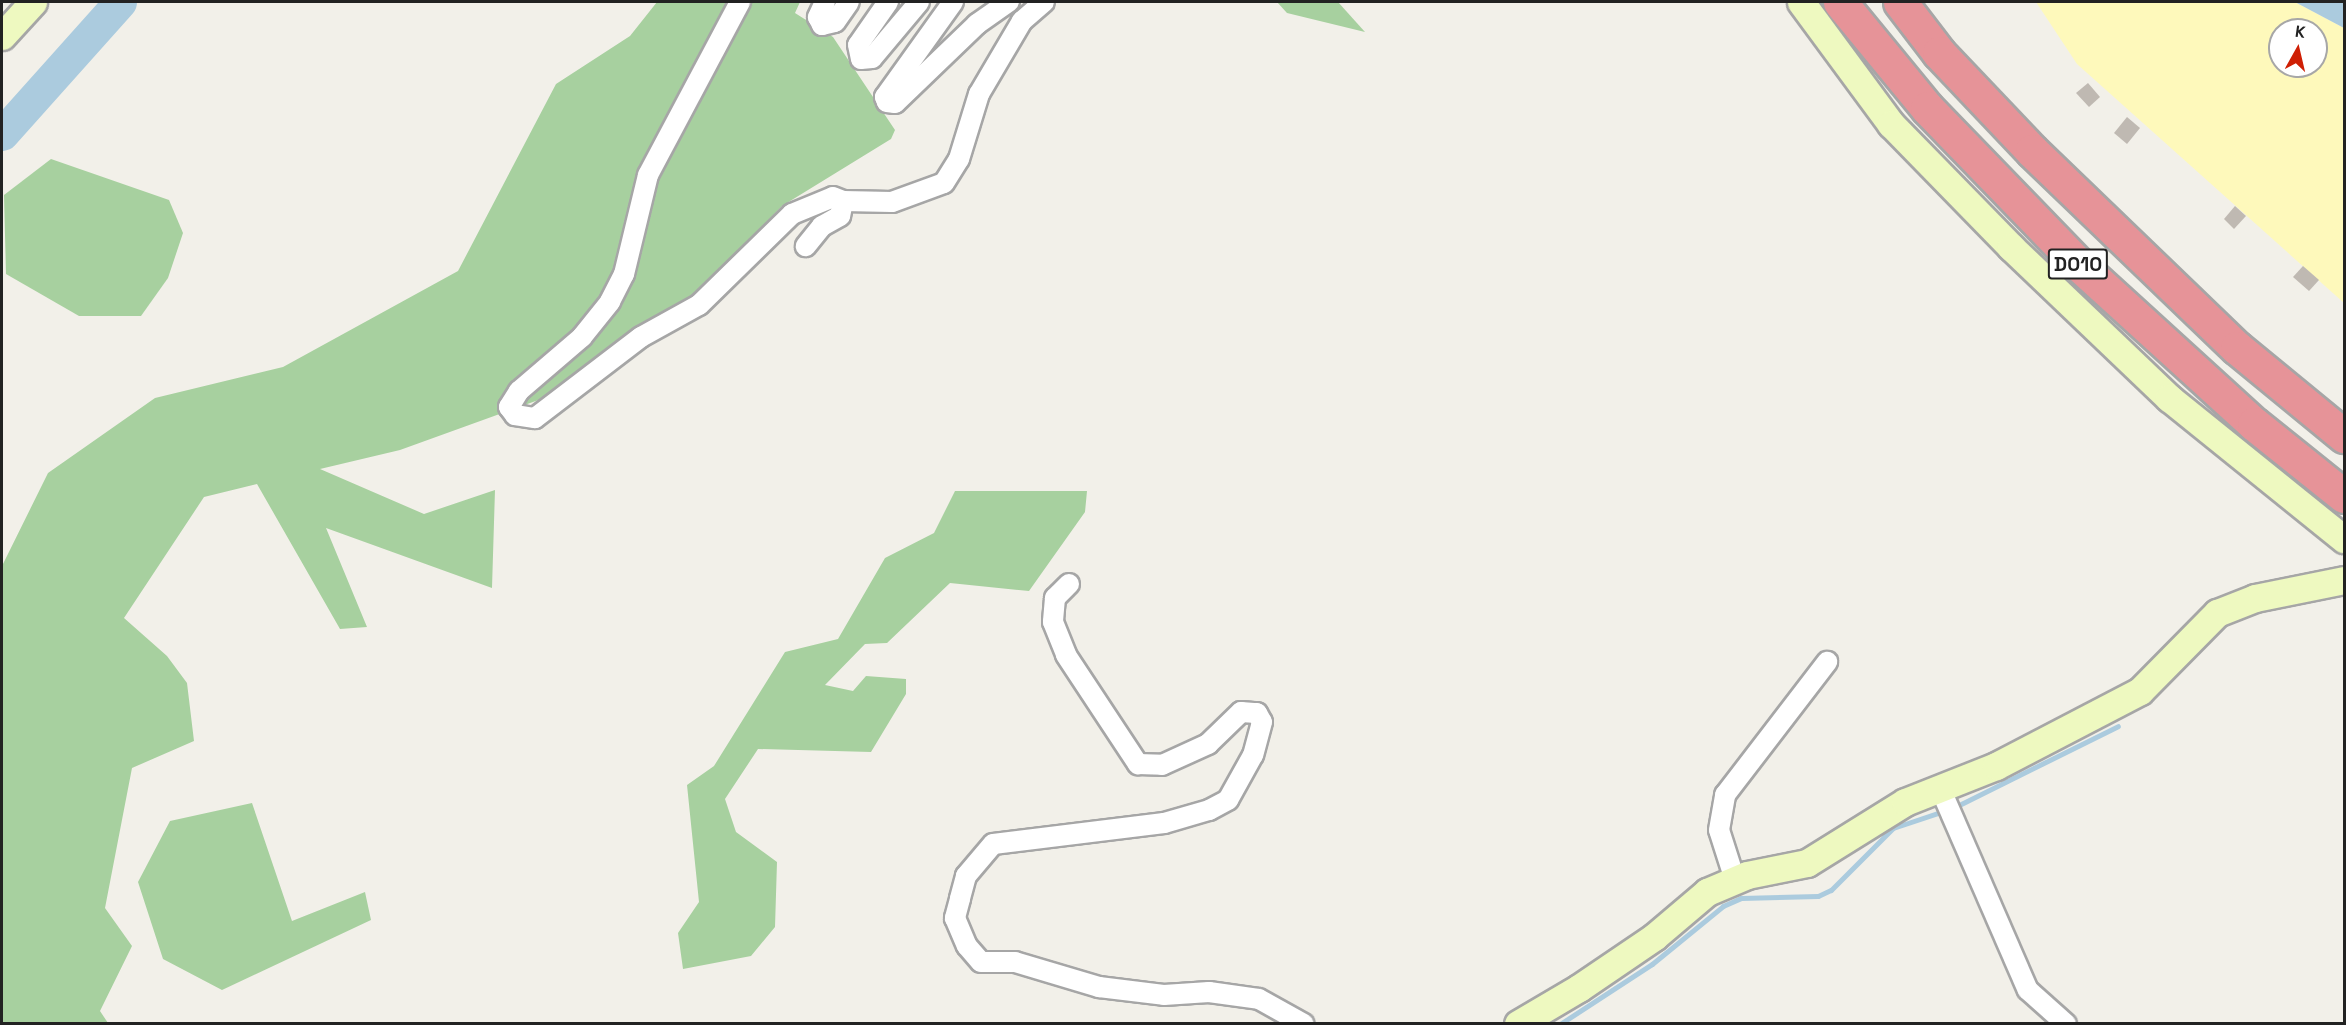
<!DOCTYPE html>
<style>
body{margin:0}
#map{position:relative;width:2346px;height:1025px;overflow:hidden;background:#f2f0e9;font-family:"Space Grotesk",sans-serif}
div>[style]{position:absolute}
[style*='--x']{left:calc(var(--x)*1px);top:calc(var(--y)*1px);width:calc(var(--w)*1px);rotate:calc(var(--a)*1deg)}
.forest>*{inset:0;background:#a7d09f}
.sand>*{inset:0;background:#fef9bb}
.water>*{inset:0;background:#abcbde}
.stream>*{height:5px;margin:-2.5px;padding:0 2.5px;transform-origin:2.5px;border-radius:2.5px;background:#abcbde}
.river>*{height:33px;margin:-16.5px;padding:0 16.5px;transform-origin:16.5px;border-radius:16.5px;background:#abcbde}
.building>*{inset:0;background:#bfb9b2}
.roads{filter:drop-shadow(2px 0 #a6a6a6) drop-shadow(-2px 0 #a6a6a6) drop-shadow(0 2px #a6a6a6) drop-shadow(0 -2px #a6a6a6)}
.street>*{height:20px;margin:-10px;padding:0 10px;transform-origin:10px;border-radius:10px;background:#fff}
.secondary>*{height:27px;margin:-13.5px;padding:0 13.5px;transform-origin:13.5px;border-radius:13.5px;background:#eef9c0}
.highway>*{height:33px;margin:-16.5px;padding:0 16.5px;transform-origin:16.5px;border-radius:16.5px;background:#e69398}
span{translate:-50% -50%;white-space:nowrap;text-align:center;line-height:1.15;-webkit-text-stroke:6px #fff;paint-order:stroke}
.shield-label span{padding:2px 4px;background:#fff;border:2px solid;border-radius:4px;-webkit-text-stroke-width:0}
.shield-label{font-size:20px;color:#222;font-weight:700}
.frame{position:absolute;inset:0;border:3px solid #222;pointer-events:none}
.north{position:absolute;left:2268px;top:18px;width:60px;height:60px;box-sizing:border-box;background:#fff;border:2px solid #a7a7a7;border-radius:50%;rotate:8deg;font-size:16px;font-weight:700;line-height:24px;text-align:center;color:#222}
.north::after{content:'';display:block;margin:auto;width:21px;height:27px;background:#cf1f04;clip-path:polygon(50% 0,100% 100%,50% 72%,0 100%)}
</style>
<div id="map">
<div class="forest">
<i style="clip-path:polygon(657px 2px,800px 2px,795px 13px,833px 37px,895px 130px,891px 139px,782px 206px,699px 291px,544px 398px,400px 450px,320px 469px,424px 514px,495px 490px,492px 588px,326px 528px,367px 627px,340px 629px,257px 484px,204px 497px,124px 618px,167px 656px,187px 683px,194px 741px,132px 768px,105px 908px,132px 946px,100px 1011px,108px 1023px,2px 1023px,2px 566px,48px 473px,155px 398px,283px 367px,458px 271px,556px 84px,630px 36px)"></i>
<i style="clip-path:polygon(1277px 2px,1338px 2px,1365px 32px,1287px 13px)"></i>
<i style="clip-path:polygon(51px 159px,169px 200px,183px 233px,168px 278px,141px 316px,79px 316px,6px 274px,4px 195px)"></i>
<i style="clip-path:polygon(955px 491px,1087px 491px,1085px 512px,1029px 591px,950px 583px,887px 643px,865px 644px,825px 685px,853px 691px,866px 676px,906px 679px,906px 694px,871px 752px,758px 749px,725px 799px,736px 832px,777px 862px,775px 927px,751px 956px,683px 969px,678px 933px,699px 902px,687px 785px,714px 766px,785px 652px,838px 639px,885px 558px,934px 533px)"></i>
<i style="clip-path:polygon(252px 803px,292px 921px,365px 892px,371px 920px,222px 990px,163px 959px,138px 882px,170px 821px)"></i>
</div>
<div class="sand">
<i style="clip-path:polygon(evenodd,2036px 2px,2295px 2px,2344px 28px,2344px 303px,2077px 64px,2036px 2px,2280px 30px,2316px 30px,2316px 66px,2280px 66px,2280px 30px)"></i>
</div>
<div class="water">
<i style="clip-path:polygon(2295px 2px,2344px 2px,2344px 28px)"></i>
</div>
<div class="stream">
<i style="--x:1953;--y:808;--w:184;--a:-26.4"></i>
<i style="--x:1560;--y:1024;--w:110;--a:-33.1"></i>
<i style="--x:1652;--y:964;--w:92;--a:-39.2"></i>
<i style="--x:1723;--y:906;--w:20;--a:-24"></i>
<i style="--x:1741;--y:898;--w:77;--a:-1.5"></i>
<i style="--x:1818;--y:896;--w:14;--a:-25"></i>
<i style="--x:1831;--y:890;--w:88;--a:-45"></i>
<i style="--x:1893;--y:828;--w:54;--a:-18.4"></i>
</div>
<div class="river">
<i style="--x:2;--y:134;--w:177;--a:-48.2"></i>
</div>
<div class="building">
<i style="clip-path:polygon(2088px 83px,2100px 97px,2089px 107px,2076px 93px)"></i>
<i style="clip-path:polygon(2127px 117px,2140px 128px,2127px 144px,2114px 133px)"></i>
<i style="clip-path:polygon(2235px 206px,2246px 216px,2234px 229px,2224px 219px)"></i>
<i style="clip-path:polygon(2303px 266px,2319px 280px,2309px 291px,2293px 277px)"></i>
</div>
<div class="roads">
<div class="street">
<i style="--x:740;--y:2;--w:196;--a:118"></i>
<i style="--x:648;--y:175;--w:102;--a:103.6"></i>
<i style="--x:624;--y:274;--w:31;--a:117"></i>
<i style="--x:610;--y:302;--w:45;--a:128.7"></i>
<i style="--x:582;--y:337;--w:83;--a:139.4"></i>
<i style="--x:519;--y:391;--w:19;--a:122"></i>
<i style="--x:509;--y:407;--w:10;--a:53"></i>
<i style="--x:515;--y:415;--w:20;--a:9"></i>
<i style="--x:535;--y:418;--w:133;--a:-37.4"></i>
<i style="--x:641;--y:337;--w:66;--a:-28.9"></i>
<i style="--x:699;--y:305;--w:130;--a:-44.4"></i>
<i style="--x:792;--y:214;--w:44;--a:-22.5"></i>
<i style="--x:833;--y:197;--w:11;--a:22"></i>
<i style="--x:843;--y:201;--w:15;--a:101"></i>
<i style="--x:840;--y:216;--w:21;--a:151"></i>
<i style="--x:822;--y:226;--w:26;--a:129"></i>
<i style="--x:825;--y:2;--w:17;--a:115"></i>
<i style="--x:818;--y:17;--w:9;--a:63"></i>
<i style="--x:822;--y:25;--w:13;--a:-13"></i>
<i style="--x:835;--y:22;--w:24;--a:-55"></i>
<i style="--x:888;--y:2;--w:52;--a:124.9"></i>
<i style="--x:858;--y:45;--w:14;--a:78"></i>
<i style="--x:861;--y:59;--w:11;--a:-5"></i>
<i style="--x:872;--y:58;--w:73;--a:-50"></i>
<i style="--x:953;--y:2;--w:117;--a:125.6"></i>
<i style="--x:885;--y:97;--w:5;--a:68"></i>
<i style="--x:887;--y:102;--w:8;--a:7"></i>
<i style="--x:895;--y:103;--w:114;--a:-43.9"></i>
<i style="--x:977;--y:24;--w:39;--a:-35"></i>
<i style="--x:843;--y:201;--w:49;--a:1.2"></i>
<i style="--x:892;--y:202;--w:55;--a:-20.1"></i>
<i style="--x:944;--y:183;--w:28;--a:-58"></i>
<i style="--x:959;--y:159;--w:68;--a:-72.9"></i>
<i style="--x:979;--y:94;--w:85;--a:-59.5"></i>
<i style="--x:1022;--y:21;--w:29;--a:-41"></i>
<i style="--x:1069;--y:584;--w:20;--a:135"></i>
<i style="--x:1055;--y:598;--w:24;--a:95"></i>
<i style="--x:1053;--y:622;--w:35;--a:68"></i>
<i style="--x:1066;--y:655;--w:131;--a:56.6"></i>
<i style="--x:1138;--y:764;--w:24;--a:2"></i>
<i style="--x:1162;--y:765;--w:51;--a:-24.5"></i>
<i style="--x:1208;--y:744;--w:46;--a:-44.1"></i>
<i style="--x:1241;--y:712;--w:16;--a:4"></i>
<i style="--x:1257;--y:713;--w:10;--a:61"></i>
<i style="--x:1262;--y:722;--w:34;--a:105"></i>
<i style="--x:1253;--y:755;--w:51;--a:119.1"></i>
<i style="--x:1228;--y:800;--w:21;--a:152"></i>
<i style="--x:1209;--y:810;--w:47;--a:163.9"></i>
<i style="--x:1164;--y:823;--w:172;--a:173"></i>
<i style="--x:993;--y:844;--w:42;--a:130.2"></i>
<i style="--x:966;--y:876;--w:24;--a:105"></i>
<i style="--x:960;--y:899;--w:20;--a:105"></i>
<i style="--x:955;--y:918;--w:30;--a:67"></i>
<i style="--x:967;--y:946;--w:21;--a:49"></i>
<i style="--x:981;--y:962;--w:34;--a:0"></i>
<i style="--x:1015;--y:962;--w:88;--a:16.6"></i>
<i style="--x:1099;--y:987;--w:65;--a:7"></i>
<i style="--x:1164;--y:995;--w:45;--a:-3.8"></i>
<i style="--x:1209;--y:992;--w:50;--a:8"></i>
<i style="--x:1259;--y:999;--w:51;--a:29.1"></i>
<i style="--x:1940;--y:788;--w:220;--a:66.5"></i>
<i style="--x:2028;--y:990;--w:51;--a:41.8"></i>
<i style="--x:1735;--y:880;--w:52;--a:-107.7"></i>
<i style="--x:1719;--y:830;--w:36;--a:-80"></i>
<i style="--x:1725;--y:795;--w:168;--a:-52.5"></i>
</div>
<div class="secondary">
<i style="--x:1801;--y:2;--w:152;--a:53.6"></i>
<i style="--x:1891;--y:124;--w:172;--a:45.7"></i>
<i style="--x:2011;--y:247;--w:219;--a:43.7"></i>
<i style="--x:2169;--y:398;--w:225;--a:38.9"></i>
<i style="--x:2;--y:36;--w:46;--a:-47.6"></i>
<i style="--x:1518;--y:1024;--w:71;--a:-30.5"></i>
<i style="--x:1579;--y:988;--w:91;--a:-34.2"></i>
<i style="--x:1654;--y:937;--w:70;--a:-40.3"></i>
<i style="--x:1707;--y:892;--w:43;--a:-23"></i>
<i style="--x:1747;--y:875;--w:61;--a:-11.3"></i>
<i style="--x:1807;--y:863;--w:115;--a:-31.9"></i>
<i style="--x:1905;--y:802;--w:98;--a:-21.6"></i>
<i style="--x:1996;--y:766;--w:162;--a:-27.5"></i>
<i style="--x:2140;--y:691;--w:110;--a:-45.4"></i>
<i style="--x:2217;--y:613;--w:41;--a:-21.5"></i>
<i style="--x:2255;--y:598;--w:91;--a:-11.4"></i>
</div>
<div class="highway">
<i style="--x:1840;--y:2;--w:137;--a:50.6"></i>
<i style="--x:1927;--y:108;--w:216;--a:45.9"></i>
<i style="--x:2077;--y:263;--w:239;--a:42.3"></i>
<i style="--x:2254;--y:424;--w:115;--a:38.7"></i>
<i style="--x:1900;--y:2;--w:64;--a:52.6"></i>
<i style="--x:1939;--y:53;--w:135;--a:46.5"></i>
<i style="--x:2032;--y:151;--w:284;--a:43.9"></i>
<i style="--x:2237;--y:348;--w:139;--a:39.4"></i>
</div>
</div>
<div class="shield-label">
<span style="left:2078px;top:264px">D010</span>
</div>
<div class="frame"></div>
<div class="north">K</div>
</div>
